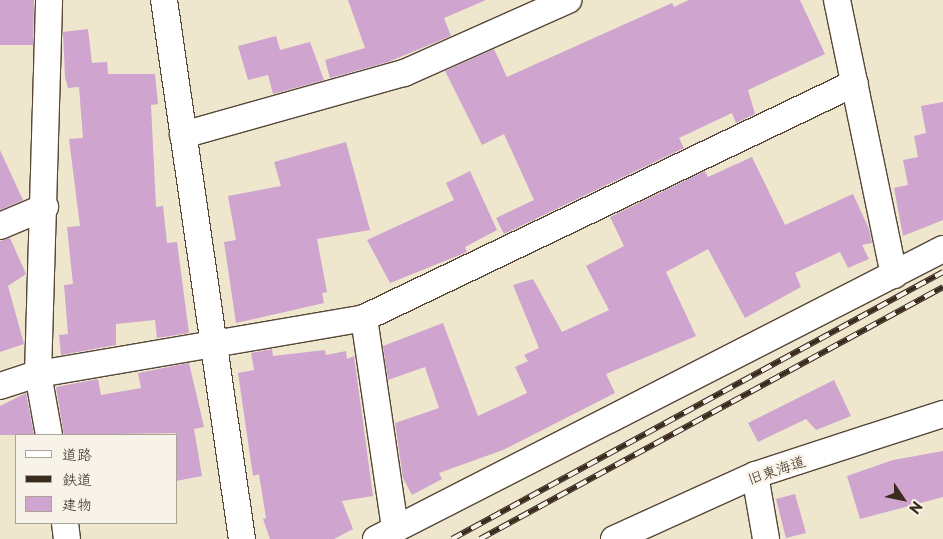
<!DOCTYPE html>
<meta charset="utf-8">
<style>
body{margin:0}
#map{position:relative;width:943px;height:539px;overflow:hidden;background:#eee7cd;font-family:"Playpen Sans","Klee One",sans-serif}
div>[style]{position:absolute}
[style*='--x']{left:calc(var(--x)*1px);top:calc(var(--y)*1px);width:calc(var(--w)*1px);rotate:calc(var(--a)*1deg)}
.building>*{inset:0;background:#cfa4ce}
.roads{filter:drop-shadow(1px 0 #564638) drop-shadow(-1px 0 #564638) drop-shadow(0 1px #564638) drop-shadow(0 -1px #564638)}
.minor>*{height:26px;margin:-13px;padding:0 13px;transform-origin:13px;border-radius:13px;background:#fff}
.rail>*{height:5.5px;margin-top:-2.75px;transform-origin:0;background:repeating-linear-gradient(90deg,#f7f3e8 0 11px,#3b2a1e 0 22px);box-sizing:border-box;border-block:1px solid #3b2a1e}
span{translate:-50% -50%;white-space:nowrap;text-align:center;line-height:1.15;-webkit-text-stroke:5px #f7f3e8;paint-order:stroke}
.street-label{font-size:15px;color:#3b2a1e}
.legend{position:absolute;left:15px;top:434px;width:162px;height:90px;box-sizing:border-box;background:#f7f3e8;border:1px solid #aca397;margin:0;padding:6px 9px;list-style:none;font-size:15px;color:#3b2a1e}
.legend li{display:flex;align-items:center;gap:10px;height:25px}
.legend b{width:25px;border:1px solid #aca397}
.north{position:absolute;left:878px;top:474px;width:50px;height:50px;-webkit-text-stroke:4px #f7f3e8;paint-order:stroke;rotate:124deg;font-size:14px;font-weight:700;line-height:20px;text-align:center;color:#3b2a1e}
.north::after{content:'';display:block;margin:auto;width:18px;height:22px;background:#3b2a1e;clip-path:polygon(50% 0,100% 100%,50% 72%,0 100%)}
</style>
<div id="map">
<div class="building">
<i style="clip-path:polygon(0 0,34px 0,33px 45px,0 45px)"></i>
<i style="clip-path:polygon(348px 0,486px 0,444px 18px,451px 36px,388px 62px,330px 78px,325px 60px,365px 48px)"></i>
<i style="clip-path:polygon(689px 0,800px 0,825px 54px,748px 90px,755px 114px,736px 123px,732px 113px,679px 138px,684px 148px,504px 234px,496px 218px,534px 200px,504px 134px,482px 145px,445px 71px,494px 49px,507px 77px,672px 3px,674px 7px)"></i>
<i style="clip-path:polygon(88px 29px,92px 63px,107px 62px,108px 74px,155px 74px,158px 104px,151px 105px,156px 207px,163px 206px,167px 243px,177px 242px,189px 333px,157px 338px,155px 320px,116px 324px,116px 345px,61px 355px,59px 335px,68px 334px,64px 285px,73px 284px,67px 227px,80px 226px,69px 139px,83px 138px,79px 87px,68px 88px,65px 77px,63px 32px)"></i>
<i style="clip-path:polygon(276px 36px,280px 50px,310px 42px,324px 80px,273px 94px,268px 75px,248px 80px,238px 46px)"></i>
<i style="clip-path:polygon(943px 102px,943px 220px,903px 236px,894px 188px,908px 185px,903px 160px,918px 157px,914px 136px,926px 133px,921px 106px)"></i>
<i style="clip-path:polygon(346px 142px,370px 230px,317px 239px,327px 292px,322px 293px,324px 303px,236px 323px,224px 242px,236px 240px,228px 196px,281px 186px,274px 162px)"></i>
<i style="clip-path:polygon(0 150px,23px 200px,0 210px)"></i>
<i style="clip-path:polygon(752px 157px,785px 225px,853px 194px,869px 229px,872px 243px,862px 245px,869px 259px,848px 268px,840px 252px,795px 273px,801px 287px,745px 318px,708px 249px,666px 272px,696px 336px,606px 374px,615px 393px,503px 450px,439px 473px,442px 479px,412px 495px,403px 478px,395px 423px,439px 408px,425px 367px,388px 380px,383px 346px,443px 323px,478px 416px,527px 393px,515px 367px,528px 361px,524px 355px,539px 348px,513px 285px,533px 279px,562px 332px,609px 310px,586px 266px,624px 246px,610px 217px,705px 171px,708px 177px)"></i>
<i style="clip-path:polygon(470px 171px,497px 230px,465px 247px,467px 252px,390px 283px,367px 240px,454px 200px,446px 183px)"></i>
<i style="clip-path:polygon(10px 238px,26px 274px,8px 286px,24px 344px,0 352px,0 241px)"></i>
<i style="clip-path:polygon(272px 349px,273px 356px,325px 350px,326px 355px,346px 351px,347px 359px,354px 356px,373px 496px,342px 501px,353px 529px,334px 539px,270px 539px,263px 519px,266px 518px,259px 474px,253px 476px,238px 373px,254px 370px,251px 353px)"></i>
<i style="clip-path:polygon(189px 363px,204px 427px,194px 429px,202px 476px,176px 481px,176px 433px,64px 435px,56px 387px,98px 379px,101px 395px,141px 388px,138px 373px)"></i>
<i style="clip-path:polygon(834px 380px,851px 416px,816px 430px,806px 419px,758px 442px,748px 423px)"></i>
<i style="clip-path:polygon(26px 393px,34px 435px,0 435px,0 406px)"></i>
<i style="clip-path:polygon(943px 451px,943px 497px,860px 519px,847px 476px,893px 460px)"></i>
<i style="clip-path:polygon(795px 494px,806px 533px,786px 538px,776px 499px)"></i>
</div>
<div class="roads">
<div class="minor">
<i style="--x:164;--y:0;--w:545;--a:81.77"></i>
<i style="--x:837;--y:0;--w:281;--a:78.3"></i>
<i style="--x:183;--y:135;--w:230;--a:-15.7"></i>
<i style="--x:404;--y:73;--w:180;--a:-24"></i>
<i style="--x:0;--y:226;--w:49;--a:-22.9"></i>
<i style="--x:364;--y:318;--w:213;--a:81.6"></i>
<i style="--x:0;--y:386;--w:40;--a:-18"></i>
<i style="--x:38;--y:374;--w:331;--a:-9.7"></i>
<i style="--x:364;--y:318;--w:544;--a:-25.58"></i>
<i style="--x:49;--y:435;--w:62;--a:-100.2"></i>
<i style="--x:38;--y:374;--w:374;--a:-88.3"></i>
<i style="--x:755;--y:475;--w:65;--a:80.2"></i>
<i style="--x:65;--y:523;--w:16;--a:83"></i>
<i style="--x:376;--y:539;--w:637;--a:-27.09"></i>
<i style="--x:614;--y:539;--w:155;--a:-24.4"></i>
<i style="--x:755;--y:475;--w:198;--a:-18"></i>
</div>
</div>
<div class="rail">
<i style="--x:452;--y:539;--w:559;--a:-28.54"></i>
<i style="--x:480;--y:539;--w:527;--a:-28.56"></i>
</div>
<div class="street-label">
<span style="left:776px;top:469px;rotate:-19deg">旧東海道</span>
</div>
<ul class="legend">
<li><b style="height:6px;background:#fff"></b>道路</li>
<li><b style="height:6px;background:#3b2a1e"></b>鉄道</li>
<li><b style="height:14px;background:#cfa4ce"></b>建物</li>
</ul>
<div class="north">N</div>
</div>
